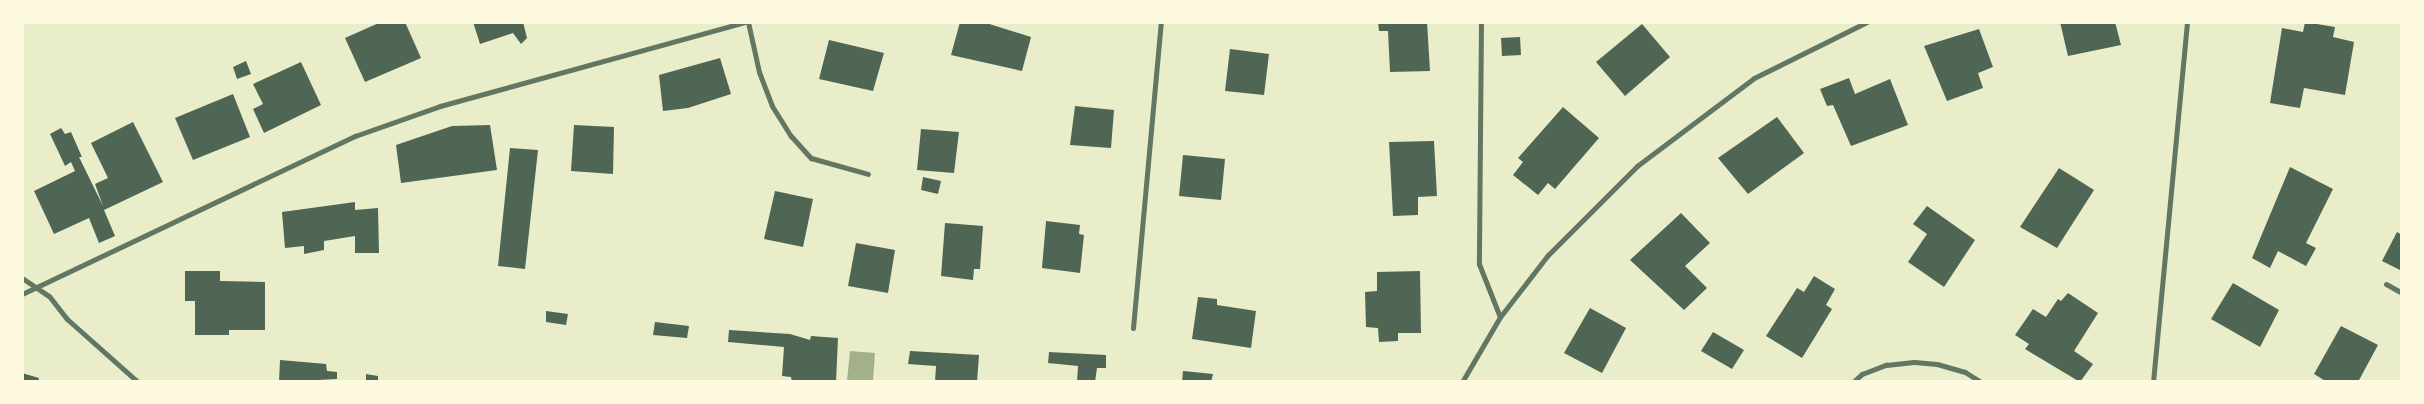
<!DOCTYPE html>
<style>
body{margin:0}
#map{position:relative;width:2424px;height:404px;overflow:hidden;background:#e9edc9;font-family:"DM Sans",sans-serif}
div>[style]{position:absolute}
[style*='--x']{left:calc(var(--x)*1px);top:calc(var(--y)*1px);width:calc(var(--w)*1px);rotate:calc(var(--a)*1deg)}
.water>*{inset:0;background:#a3b18a}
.building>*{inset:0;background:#4f6655}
.minor>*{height:5px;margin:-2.5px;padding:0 2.5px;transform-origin:2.5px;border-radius:2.5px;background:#617663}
span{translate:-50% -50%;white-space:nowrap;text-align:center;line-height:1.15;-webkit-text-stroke:4px #fefae0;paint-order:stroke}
.frame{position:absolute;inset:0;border:24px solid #fefae0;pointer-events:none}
</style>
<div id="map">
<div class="water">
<i style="clip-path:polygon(850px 351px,875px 353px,873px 381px,847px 381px)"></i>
</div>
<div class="building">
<i style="clip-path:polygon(381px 22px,405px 22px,421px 58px,365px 82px,345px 38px)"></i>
<i style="clip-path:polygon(473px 22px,523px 22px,527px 38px,521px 44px,513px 33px,480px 44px)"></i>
<i style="clip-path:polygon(960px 22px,983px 22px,1031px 37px,1022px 71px,951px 55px)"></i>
<i style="clip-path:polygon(1378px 22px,1427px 22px,1430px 71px,1390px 72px,1388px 31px,1379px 31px)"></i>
<i style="clip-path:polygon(2060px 22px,2115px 22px,2121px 45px,2068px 56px)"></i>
<i style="clip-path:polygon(2305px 22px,2335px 27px,2333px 37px,2354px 42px,2345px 95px,2304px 88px,2300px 108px,2270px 103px,2282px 28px,2303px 32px)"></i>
<i style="clip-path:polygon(1642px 24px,1670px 57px,1625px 96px,1596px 62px)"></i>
<i style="clip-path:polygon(1979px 29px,1993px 67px,1978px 73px,1983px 88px,1947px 101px,1924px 46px)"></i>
<i style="clip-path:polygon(1520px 37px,1521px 55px,1502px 56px,1501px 38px)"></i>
<i style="clip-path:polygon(829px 40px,884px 53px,873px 91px,819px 79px)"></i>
<i style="clip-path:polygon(1230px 49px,1269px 54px,1264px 95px,1225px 91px)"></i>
<i style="clip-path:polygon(720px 58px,731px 94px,688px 108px,663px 111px,659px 75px)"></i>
<i style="clip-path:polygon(246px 61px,251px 74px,237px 79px,233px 67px)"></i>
<i style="clip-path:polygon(301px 62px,321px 105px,264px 133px,253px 109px,263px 104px,253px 84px)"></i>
<i style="clip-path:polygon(1849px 78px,1855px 94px,1890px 79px,1908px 125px,1851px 146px,1833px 105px,1827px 106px,1820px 89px)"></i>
<i style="clip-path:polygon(233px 94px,250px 137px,193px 160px,175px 118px)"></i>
<i style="clip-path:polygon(1075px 106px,1114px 110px,1111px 148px,1070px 145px)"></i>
<i style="clip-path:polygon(1563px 107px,1599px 138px,1555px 189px,1548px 183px,1538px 195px,1513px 175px,1523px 162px,1518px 158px)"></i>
<i style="clip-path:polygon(1777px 117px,1804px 153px,1748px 194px,1718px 158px)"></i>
<i style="clip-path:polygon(133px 122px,163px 182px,104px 210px,115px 236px,99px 243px,89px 218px,54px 234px,34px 191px,75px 171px,71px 162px,65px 166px,50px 134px,61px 128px,65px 134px,71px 132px,82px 157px,79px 157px,103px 206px,95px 184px,108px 178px,91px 143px)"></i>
<i style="clip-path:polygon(490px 125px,497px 170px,401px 183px,396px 145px,452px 126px)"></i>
<i style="clip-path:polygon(574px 125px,614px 127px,613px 174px,571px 171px)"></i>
<i style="clip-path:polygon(921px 129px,959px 132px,954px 173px,917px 170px)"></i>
<i style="clip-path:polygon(1434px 141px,1437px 196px,1418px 197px,1418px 215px,1393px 216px,1389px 142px)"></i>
<i style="clip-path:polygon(510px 148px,538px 150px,525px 269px,498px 266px)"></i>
<i style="clip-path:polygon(1183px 155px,1225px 159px,1221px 200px,1179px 196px)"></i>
<i style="clip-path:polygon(2290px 167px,2333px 189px,2306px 243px,2316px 248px,2306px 266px,2278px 251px,2270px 268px,2252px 258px)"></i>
<i style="clip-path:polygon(2059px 168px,2094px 190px,2057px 248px,2020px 227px)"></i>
<i style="clip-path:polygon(923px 177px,941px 181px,938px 194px,921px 190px)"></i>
<i style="clip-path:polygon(775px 191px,813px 199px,803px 247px,764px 239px)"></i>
<i style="clip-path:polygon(355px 202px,355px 210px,378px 208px,379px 253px,355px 253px,355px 236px,324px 241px,324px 250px,304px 254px,304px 246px,285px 248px,282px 212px)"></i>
<i style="clip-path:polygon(1927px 206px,1975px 240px,1944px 287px,1908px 262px,1927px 234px,1913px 224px)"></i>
<i style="clip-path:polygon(1681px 213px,1710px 243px,1685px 266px,1707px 288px,1684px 310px,1630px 260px)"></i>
<i style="clip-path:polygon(1046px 221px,1080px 225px,1079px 234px,1084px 235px,1080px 273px,1042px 268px)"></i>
<i style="clip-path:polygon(945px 223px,983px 226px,980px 269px,974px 269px,973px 280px,941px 276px)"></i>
<i style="clip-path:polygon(2397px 232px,2402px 235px,2402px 271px,2382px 261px)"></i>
<i style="clip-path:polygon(856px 243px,895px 250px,888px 293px,848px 286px)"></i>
<i style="clip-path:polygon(185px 271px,220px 271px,220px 281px,265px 282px,265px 330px,229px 330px,229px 335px,195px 335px,195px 301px,185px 301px)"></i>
<i style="clip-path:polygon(1420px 271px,1421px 333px,1398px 333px,1398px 341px,1379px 342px,1378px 328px,1366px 327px,1365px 292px,1377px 291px,1377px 272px)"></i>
<i style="clip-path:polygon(1814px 276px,1835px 289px,1826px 305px,1832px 309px,1802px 358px,1766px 336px,1797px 288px,1804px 292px)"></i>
<i style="clip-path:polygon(2233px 283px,2279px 310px,2260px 347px,2211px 319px)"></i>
<i style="clip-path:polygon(2068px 293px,2098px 313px,2074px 351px,2093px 364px,2080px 382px,2025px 349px,2029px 344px,2015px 335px,2033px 309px,2046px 317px,2058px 299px,2061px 301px)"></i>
<i style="clip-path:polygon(1198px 297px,1217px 299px,1217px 305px,1256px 311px,1251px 348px,1192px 339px)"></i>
<i style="clip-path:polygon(1590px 308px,1626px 328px,1602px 373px,1564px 353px)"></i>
<i style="clip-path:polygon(546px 311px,568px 314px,566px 325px,546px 322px)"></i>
<i style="clip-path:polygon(655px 322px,689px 326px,687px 338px,653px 335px)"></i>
<i style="clip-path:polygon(2341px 326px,2378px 345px,2358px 382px,2327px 382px,2314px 374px)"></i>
<i style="clip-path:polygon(729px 330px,790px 334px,810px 340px,811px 336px,838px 338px,836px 382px,792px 382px,791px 377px,782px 376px,784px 347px,728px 342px)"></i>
<i style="clip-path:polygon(1713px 332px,1744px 350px,1732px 369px,1701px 351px)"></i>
<i style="clip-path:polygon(910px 351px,979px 355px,977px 382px,935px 382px,936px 366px,908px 364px)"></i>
<i style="clip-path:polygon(1049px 352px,1106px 355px,1106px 368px,1097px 368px,1095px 382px,1077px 382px,1078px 366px,1048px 363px)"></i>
<i style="clip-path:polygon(280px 360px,326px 364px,327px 371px,337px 372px,337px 379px,279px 382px)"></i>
<i style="clip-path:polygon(1183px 371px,1213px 374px,1211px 382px,1182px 382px)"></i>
<i style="clip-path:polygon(22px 373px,39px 378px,38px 382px,22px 382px)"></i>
<i style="clip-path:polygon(366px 374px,378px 376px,378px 382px,366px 382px)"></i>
</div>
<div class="minor">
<i style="--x:748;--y:22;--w:51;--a:77.6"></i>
<i style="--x:759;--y:72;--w:36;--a:69"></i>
<i style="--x:772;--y:106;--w:36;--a:58"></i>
<i style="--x:791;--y:136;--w:30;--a:48"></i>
<i style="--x:811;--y:158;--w:59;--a:15.7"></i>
<i style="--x:1481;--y:22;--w:242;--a:90.5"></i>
<i style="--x:1479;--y:264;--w:57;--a:68.4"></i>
<i style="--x:22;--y:278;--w:32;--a:34"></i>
<i style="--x:49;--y:296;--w:29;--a:52"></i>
<i style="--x:67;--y:319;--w:95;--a:41.6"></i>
<i style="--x:2386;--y:284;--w:18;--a:29"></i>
<i style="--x:22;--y:294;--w:369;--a:-25.4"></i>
<i style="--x:355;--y:136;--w:90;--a:-19.4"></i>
<i style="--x:440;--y:106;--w:317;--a:-15.4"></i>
<i style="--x:1133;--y:328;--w:307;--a:-84.8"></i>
<i style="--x:1462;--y:382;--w:75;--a:-59.7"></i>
<i style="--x:1500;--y:317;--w:78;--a:-52.3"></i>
<i style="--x:1548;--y:255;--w:126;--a:-45"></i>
<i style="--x:1637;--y:166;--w:146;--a:-36.9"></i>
<i style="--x:1754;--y:78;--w:126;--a:-26.4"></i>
<i style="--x:1853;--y:382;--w:12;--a:-42"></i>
<i style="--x:1862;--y:374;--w:26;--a:-21"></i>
<i style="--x:1886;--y:365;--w:28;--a:-6"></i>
<i style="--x:1914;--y:362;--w:23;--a:5"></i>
<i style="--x:1937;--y:364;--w:29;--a:16"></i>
<i style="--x:1965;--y:372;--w:19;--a:32"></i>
<i style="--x:2153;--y:382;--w:362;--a:-84.6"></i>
</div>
<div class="frame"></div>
</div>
